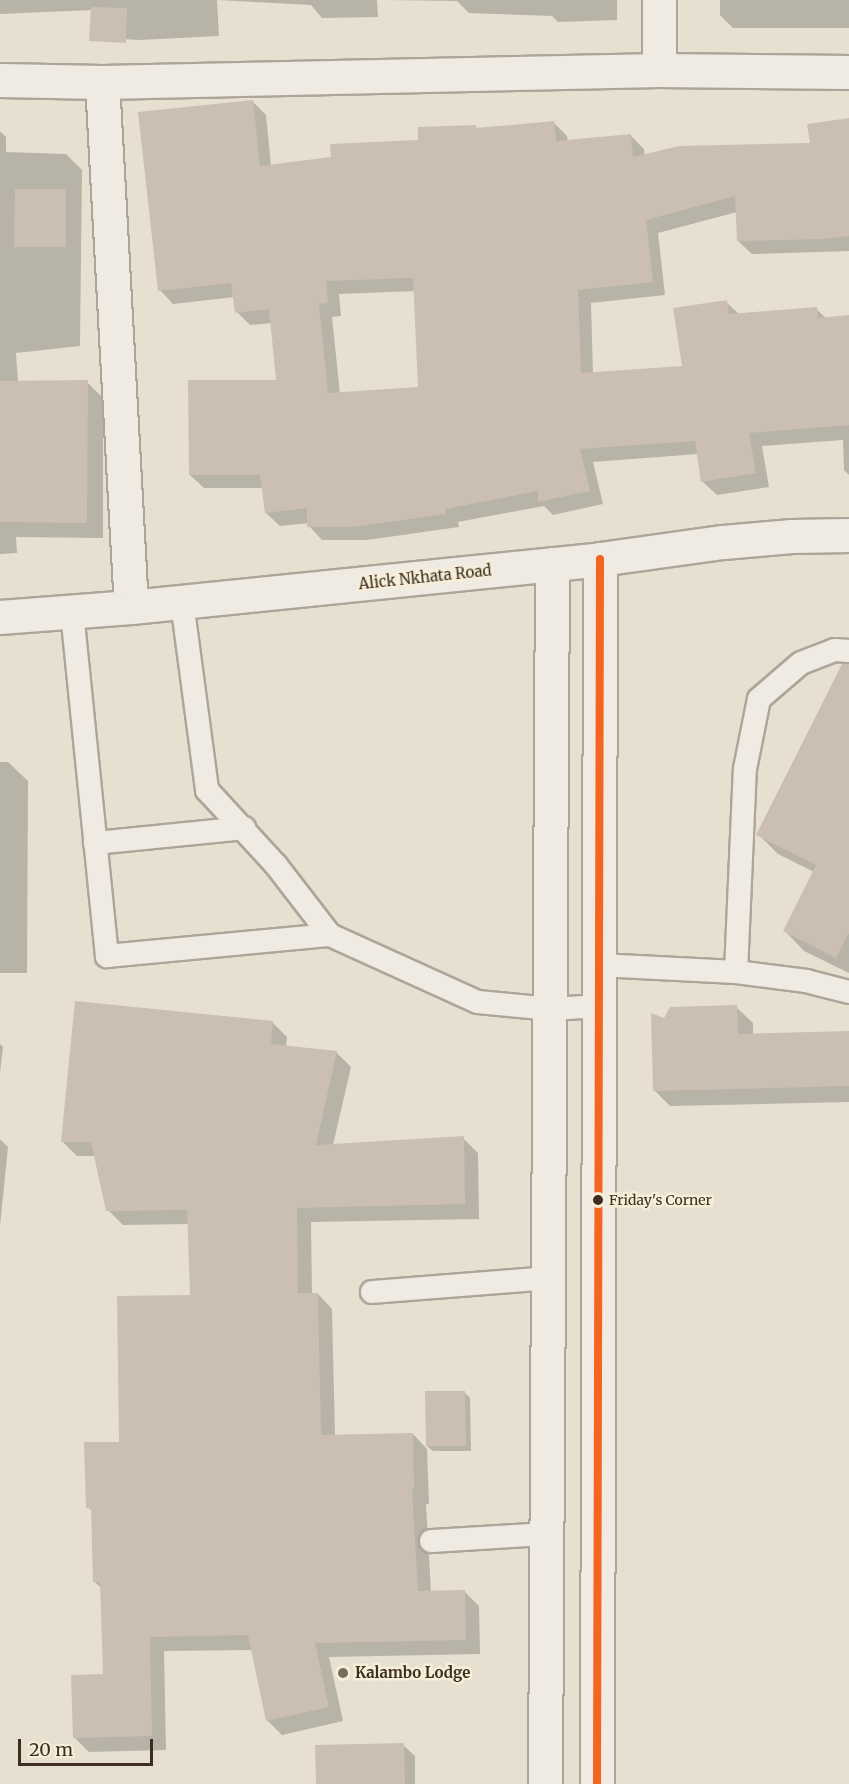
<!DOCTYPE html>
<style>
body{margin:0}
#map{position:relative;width:849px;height:1784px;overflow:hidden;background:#e7e0d1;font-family:Merriweather,serif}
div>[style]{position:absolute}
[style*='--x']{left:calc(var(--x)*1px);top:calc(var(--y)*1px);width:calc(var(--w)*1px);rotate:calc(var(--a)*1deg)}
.shadow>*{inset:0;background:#0003}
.building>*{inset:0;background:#cbbfb2}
.roads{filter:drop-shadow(2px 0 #ada599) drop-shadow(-2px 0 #ada599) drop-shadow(0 2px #ada599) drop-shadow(0 -2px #ada599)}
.lane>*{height:22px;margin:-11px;padding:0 11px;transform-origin:11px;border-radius:11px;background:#efebe3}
.street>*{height:33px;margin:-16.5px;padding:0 16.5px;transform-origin:16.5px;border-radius:16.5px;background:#efebe3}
.secondary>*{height:33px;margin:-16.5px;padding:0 16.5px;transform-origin:16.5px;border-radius:16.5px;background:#efebe3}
.bus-1>*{height:8px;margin:-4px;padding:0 4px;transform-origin:4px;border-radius:4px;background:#f26522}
.dots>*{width:16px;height:16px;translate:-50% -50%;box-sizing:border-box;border:3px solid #f7eed8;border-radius:50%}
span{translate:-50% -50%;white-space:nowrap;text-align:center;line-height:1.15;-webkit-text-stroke:5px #f7eed8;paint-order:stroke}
.bus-label{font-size:14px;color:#3d2e20}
.left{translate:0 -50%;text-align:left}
.street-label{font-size:15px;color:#3d2e20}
.poi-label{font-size:15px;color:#3d2e20;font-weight:700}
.scale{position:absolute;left:18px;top:1739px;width:135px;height:27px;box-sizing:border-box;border:3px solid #3d2e20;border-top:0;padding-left:8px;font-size:18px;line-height:21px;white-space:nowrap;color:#3d2e20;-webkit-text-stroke:4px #f7eed8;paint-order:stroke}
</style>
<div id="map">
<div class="shadow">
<i style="clip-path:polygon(0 0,377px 0,378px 17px,322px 18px,311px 5px,217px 0,219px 36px,139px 40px,103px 38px,92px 10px,0 14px)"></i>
<i style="clip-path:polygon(385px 0,617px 0,617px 20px,558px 22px,552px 16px,469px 13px,457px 1px)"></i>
<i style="clip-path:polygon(720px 0,849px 0,849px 28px,733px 28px,720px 15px)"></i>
<i style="clip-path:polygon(evenodd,252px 101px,266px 115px,271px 166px,332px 158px,420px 142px,475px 126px,478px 129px,554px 123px,567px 136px,568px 141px,630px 135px,644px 149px,645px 156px,812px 144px,849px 120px,849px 251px,752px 254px,738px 241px,737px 212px,658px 233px,665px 295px,591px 303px,593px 374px,684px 367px,726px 302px,740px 315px,816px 309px,827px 319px,849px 317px,849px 475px,844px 470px,843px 440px,762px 446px,769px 487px,717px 495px,703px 482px,698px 454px,593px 462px,603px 504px,553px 515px,544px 506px,458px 522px,459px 527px,367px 540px,322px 540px,309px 526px,309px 523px,280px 526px,266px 513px,263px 488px,204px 488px,190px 475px,278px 381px,272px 323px,250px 325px,237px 312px,235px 297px,173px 304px,160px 290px,252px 101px,415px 291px,420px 389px,340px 394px,332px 317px,341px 316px,339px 294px,415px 291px)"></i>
<i style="clip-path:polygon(0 131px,6px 137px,6px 152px,66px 154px,82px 170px,80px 346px,16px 353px,18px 382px,87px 382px,103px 398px,103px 538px,16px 537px,17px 553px,0 554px)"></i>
<i style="clip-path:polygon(849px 689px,849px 973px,804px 951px,785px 931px,814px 872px,778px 854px,758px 834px)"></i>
<i style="clip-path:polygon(0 762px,8px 762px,28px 781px,27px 973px,0 973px)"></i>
<i style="clip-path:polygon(736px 1007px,753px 1023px,753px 1035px,849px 1033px,849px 1102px,670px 1106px,654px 1090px)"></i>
<i style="clip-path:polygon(272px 1022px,287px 1037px,286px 1047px,337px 1053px,351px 1067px,333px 1145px,463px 1138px,478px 1153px,479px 1219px,311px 1222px,312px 1294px,318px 1294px,332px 1309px,335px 1436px,413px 1434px,427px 1449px,429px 1504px,426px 1504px,431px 1592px,464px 1591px,479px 1606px,480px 1654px,329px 1657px,343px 1721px,282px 1735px,267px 1720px,252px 1650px,164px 1651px,166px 1750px,89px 1752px,74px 1737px,104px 1676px,102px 1589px,95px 1582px,93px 1512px,88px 1507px,191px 1296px,189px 1224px,123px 1225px,108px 1210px,96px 1156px,77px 1156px,62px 1141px)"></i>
<i style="clip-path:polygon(0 1044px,3px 1047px,0 1073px)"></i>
<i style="clip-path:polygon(0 1139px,8px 1147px,0 1226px)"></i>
<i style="clip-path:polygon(464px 1392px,470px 1398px,471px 1451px,433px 1451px,427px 1446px)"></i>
<i style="clip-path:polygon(403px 1745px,415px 1756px,415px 1784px,318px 1784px)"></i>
</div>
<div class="building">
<i style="clip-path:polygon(91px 7px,127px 8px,126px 43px,89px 41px)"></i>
<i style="clip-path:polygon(evenodd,253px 100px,260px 166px,331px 157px,330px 144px,418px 140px,418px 127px,476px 125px,476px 128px,554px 121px,556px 141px,631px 134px,633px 157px,679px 146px,810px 143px,807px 124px,849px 118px,849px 236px,824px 239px,737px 241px,735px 196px,646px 220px,653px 282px,578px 290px,581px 373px,682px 366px,673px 308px,727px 300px,729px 314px,817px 307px,818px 318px,849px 315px,849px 425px,749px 433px,756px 473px,701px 482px,695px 441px,580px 449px,590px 491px,538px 502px,538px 491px,445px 509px,446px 514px,353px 527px,307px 527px,307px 508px,265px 513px,260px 475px,189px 475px,188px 380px,276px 380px,269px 309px,235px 313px,231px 283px,158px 291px,138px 112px,253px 100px,413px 278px,418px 387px,328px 393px,319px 304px,328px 303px,326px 281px,413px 278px)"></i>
<i style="clip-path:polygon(15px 189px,66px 189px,66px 247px,14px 247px)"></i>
<i style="clip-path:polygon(88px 380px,87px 523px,0 522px,0 381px)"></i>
<i style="clip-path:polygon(842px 664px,849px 664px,849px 933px,836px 958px,783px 931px,816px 865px,756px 835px)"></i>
<i style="clip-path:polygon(75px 1001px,273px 1021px,271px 1044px,337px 1051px,316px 1145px,464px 1136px,465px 1204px,297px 1208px,298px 1293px,318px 1293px,321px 1435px,413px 1433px,414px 1489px,412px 1489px,418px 1591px,465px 1590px,466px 1640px,315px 1643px,329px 1707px,266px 1721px,248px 1635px,150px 1637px,152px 1736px,73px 1738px,71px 1675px,103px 1674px,100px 1582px,93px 1582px,91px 1508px,86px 1508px,84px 1442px,119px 1442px,117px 1296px,190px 1295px,187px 1210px,106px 1211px,91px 1142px,61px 1142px)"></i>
<i style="clip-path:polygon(737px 1005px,738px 1034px,849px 1031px,849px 1086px,653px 1091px,651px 1013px,664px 1018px,670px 1007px)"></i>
<i style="clip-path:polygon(425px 1391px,465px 1391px,466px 1446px,426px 1446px)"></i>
<i style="clip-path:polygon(404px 1743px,405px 1784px,316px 1784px,315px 1745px)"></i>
</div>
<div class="roads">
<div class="lane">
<i style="--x:182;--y:602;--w:190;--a:82.4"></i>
<i style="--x:207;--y:790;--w:102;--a:47.4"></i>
<i style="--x:276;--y:865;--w:88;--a:52.4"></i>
<i style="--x:330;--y:935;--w:162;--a:24.4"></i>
<i style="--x:478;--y:1002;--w:73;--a:5.5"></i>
<i style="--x:551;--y:1009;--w:48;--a:-3.6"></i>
<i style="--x:72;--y:612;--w:346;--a:84.2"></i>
<i style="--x:107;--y:956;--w:224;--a:-5.4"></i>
<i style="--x:95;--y:843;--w:150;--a:-5.7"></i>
<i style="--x:599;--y:965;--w:137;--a:2.9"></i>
<i style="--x:736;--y:972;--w:71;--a:7.3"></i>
<i style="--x:806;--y:981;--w:44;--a:14.3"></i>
<i style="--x:736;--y:972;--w:203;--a:-87.5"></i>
<i style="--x:745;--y:769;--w:71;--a:-78.7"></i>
<i style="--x:759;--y:699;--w:55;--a:-40.6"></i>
<i style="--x:801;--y:663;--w:36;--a:-21"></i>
<i style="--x:835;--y:650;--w:14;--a:4"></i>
<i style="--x:372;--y:1292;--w:177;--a:-4.5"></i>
<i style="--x:431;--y:1541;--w:114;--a:-3.5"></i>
</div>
<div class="street">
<i style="--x:659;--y:0;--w:70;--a:90"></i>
<i style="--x:0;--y:80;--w:102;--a:1.1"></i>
<i style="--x:102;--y:82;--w:557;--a:-1.23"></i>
<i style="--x:659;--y:70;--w:190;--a:0.6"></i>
<i style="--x:102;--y:82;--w:526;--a:86.84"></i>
</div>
<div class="secondary">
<i style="--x:0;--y:617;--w:131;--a:-4.4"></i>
<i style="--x:131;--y:607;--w:471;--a:-5.8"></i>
<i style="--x:600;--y:559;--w:124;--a:-7.9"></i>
<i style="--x:723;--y:542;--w:69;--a:-5"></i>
<i style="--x:792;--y:536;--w:57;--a:-1"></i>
<i style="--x:545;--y:1784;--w:1220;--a:-89.67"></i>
<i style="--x:597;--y:1784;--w:1225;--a:-89.86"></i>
</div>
</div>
<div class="bus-1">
<i style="--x:597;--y:1784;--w:1225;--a:-89.86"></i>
</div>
<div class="dots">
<i style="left:598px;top:1200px;background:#3d2e20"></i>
<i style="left:343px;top:1673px;background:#786c5e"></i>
</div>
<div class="bus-label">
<span class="left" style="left:609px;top:1200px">Friday's Corner</span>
</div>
<div class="street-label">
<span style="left:425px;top:577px;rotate:-6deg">Alick Nkhata Road</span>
</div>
<div class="poi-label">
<span class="left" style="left:355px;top:1673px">Kalambo Lodge</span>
</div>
<div class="scale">20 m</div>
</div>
